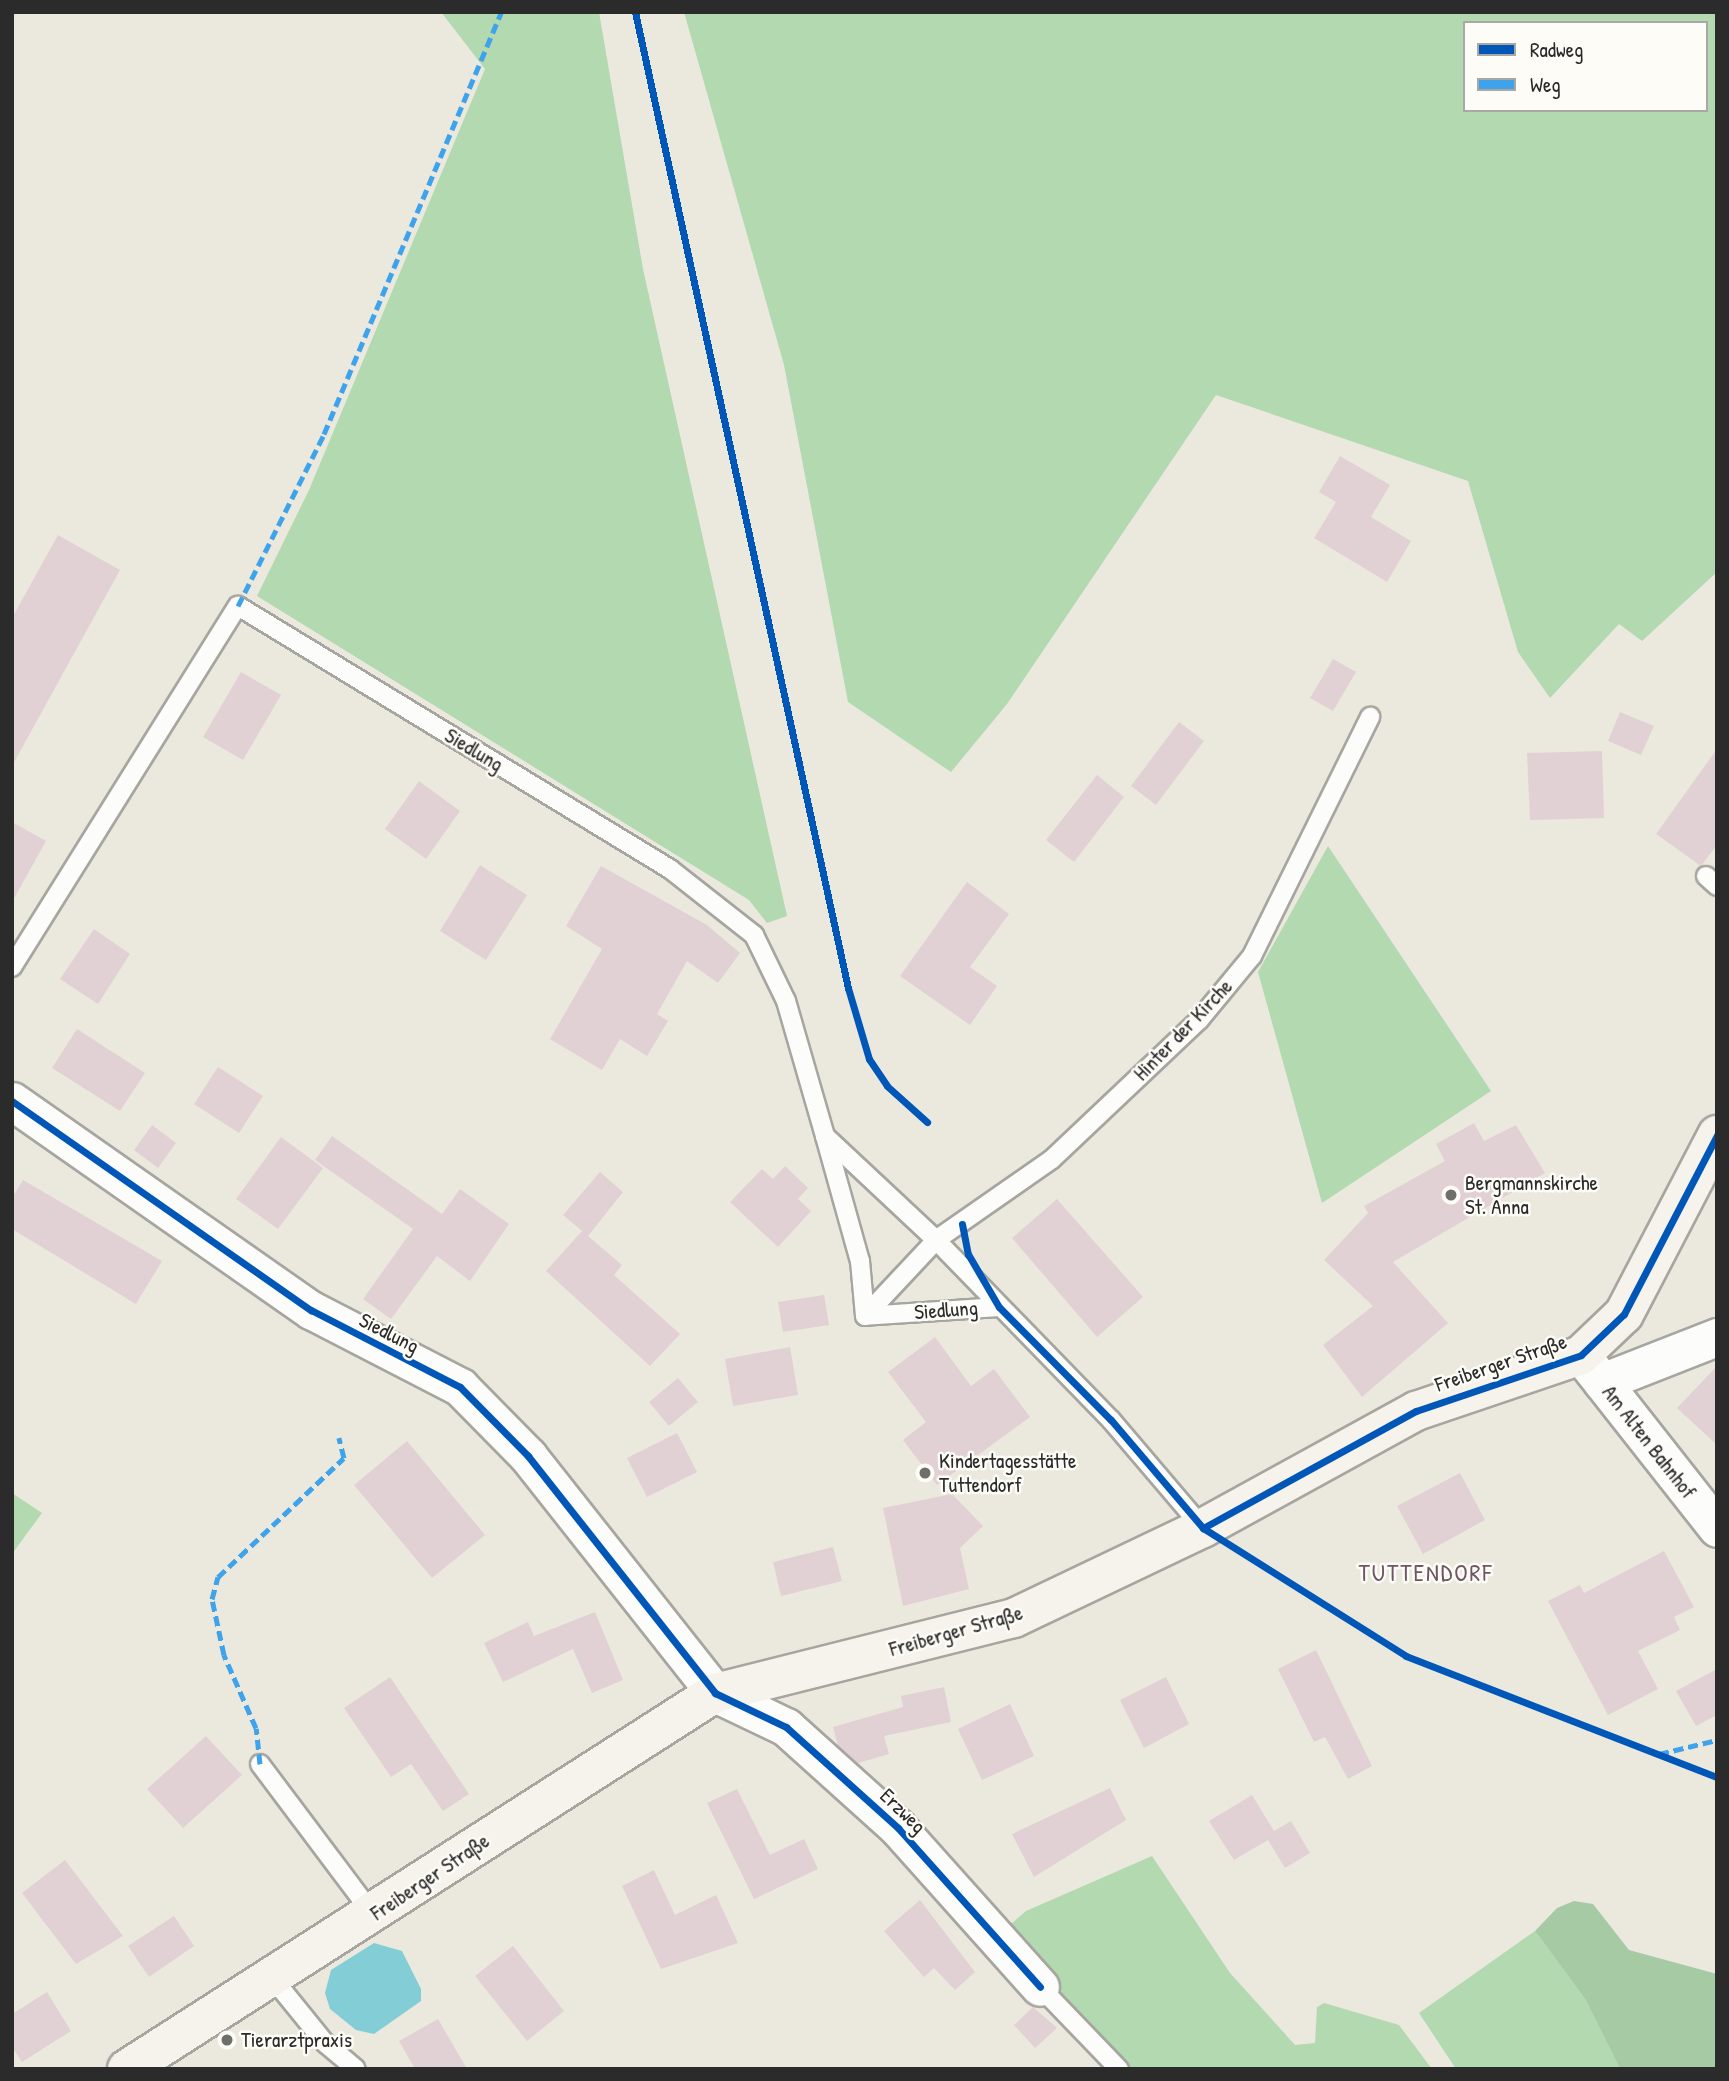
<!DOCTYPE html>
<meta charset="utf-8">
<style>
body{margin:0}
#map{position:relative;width:1729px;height:2081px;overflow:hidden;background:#ebe9de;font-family:"Patrick Hand",sans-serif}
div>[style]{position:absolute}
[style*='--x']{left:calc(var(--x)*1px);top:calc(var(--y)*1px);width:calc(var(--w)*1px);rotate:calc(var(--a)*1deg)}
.green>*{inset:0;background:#b2d9af}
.forest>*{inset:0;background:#a5caa4}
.water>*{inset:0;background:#83cdd6}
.building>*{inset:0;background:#e1d1d4}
.roads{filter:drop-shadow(2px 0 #a6a59f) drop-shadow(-2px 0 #a6a59f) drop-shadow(0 2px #a6a59f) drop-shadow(0 -2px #a6a59f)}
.lane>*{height:18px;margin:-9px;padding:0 9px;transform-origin:9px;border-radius:9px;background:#fcfcfa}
.street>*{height:37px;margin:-18.5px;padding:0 18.5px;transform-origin:18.5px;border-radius:18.5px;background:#fcfcfa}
.secondary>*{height:38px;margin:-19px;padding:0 19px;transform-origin:19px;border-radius:19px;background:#f6f2ec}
.quiet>*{height:5px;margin-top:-2.5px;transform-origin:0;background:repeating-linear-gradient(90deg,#3ea3eb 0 10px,transparent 0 15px)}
.cycleway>*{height:7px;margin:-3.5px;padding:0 3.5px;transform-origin:3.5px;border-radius:3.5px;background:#0057b8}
.dots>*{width:19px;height:19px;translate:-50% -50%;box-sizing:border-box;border:4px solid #fdfcf7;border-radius:50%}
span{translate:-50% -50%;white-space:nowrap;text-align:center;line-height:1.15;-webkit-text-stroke:5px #fdfcf7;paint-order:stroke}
.street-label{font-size:21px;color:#2b2b2b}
.poi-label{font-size:21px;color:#2b2b2b}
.left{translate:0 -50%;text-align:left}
.quarter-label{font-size:24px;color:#705664;letter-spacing:2px}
.frame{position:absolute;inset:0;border:14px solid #2b2b2b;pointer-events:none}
.legend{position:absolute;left:1463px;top:21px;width:245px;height:91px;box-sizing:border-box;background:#fdfcf7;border:2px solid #a9a8a5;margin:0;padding:9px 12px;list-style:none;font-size:21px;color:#2b2b2b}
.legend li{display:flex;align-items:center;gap:14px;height:35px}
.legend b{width:35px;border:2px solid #a9a8a5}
</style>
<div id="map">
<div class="green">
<i style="clip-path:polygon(441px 12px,599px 12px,643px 269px,787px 916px,767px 923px,749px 900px,257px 596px,309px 490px,485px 69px)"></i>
<i style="clip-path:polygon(evenodd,684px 12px,1717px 12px,1717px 572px,1642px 641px,1619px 624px,1550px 698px,1518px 652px,1468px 481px,1216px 395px,1007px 704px,951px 772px,848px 702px,784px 365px,684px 12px,1465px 23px,1706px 23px,1706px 110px,1465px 110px,1465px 23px)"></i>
<i style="clip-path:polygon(1328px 846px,1491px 1091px,1322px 1203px,1258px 972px)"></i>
<i style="clip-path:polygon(12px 1493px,42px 1513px,12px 1554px)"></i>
<i style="clip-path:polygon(1152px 1856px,1230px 1973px,1295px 2045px,1315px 2043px,1317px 2007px,1324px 2003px,1399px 2025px,1432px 2069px,1130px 2069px,1033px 1971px,1004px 1930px,1026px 1911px)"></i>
<i style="clip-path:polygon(1535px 1931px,1585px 1999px,1620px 2069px,1456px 2069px,1419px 2013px)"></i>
</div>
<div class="forest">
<i style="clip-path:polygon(1574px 1901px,1593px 1904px,1629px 1950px,1717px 1974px,1717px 2069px,1620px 2069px,1585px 1999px,1535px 1931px,1557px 1908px)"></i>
</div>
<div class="water">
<i style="clip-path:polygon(374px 1943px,402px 1951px,421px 1989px,421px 2001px,374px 2034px,356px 2030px,330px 2009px,325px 1993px,331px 1970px)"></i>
</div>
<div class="building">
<i style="clip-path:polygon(1340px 456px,1390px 485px,1371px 517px,1411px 541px,1387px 582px,1314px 538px,1336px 502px,1319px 492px)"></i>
<i style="clip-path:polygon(58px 535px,120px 570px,12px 766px,12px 618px)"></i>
<i style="clip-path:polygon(1333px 659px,1356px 672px,1333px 711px,1310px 698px)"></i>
<i style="clip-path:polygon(241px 672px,281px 695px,243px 760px,203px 737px)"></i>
<i style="clip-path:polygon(1620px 712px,1654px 726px,1641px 755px,1608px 741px)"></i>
<i style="clip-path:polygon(1179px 722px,1204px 741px,1156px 805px,1131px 786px)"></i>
<i style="clip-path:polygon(1717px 749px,1717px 845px,1701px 866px,1656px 834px)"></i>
<i style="clip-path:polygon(1602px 751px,1604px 818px,1530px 820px,1527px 753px)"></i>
<i style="clip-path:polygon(1097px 775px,1124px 797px,1074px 862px,1046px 840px)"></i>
<i style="clip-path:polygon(419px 781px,460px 811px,426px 859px,385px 829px)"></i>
<i style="clip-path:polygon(12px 822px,46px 841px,12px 902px)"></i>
<i style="clip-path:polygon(480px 865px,527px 895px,486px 960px,440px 931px)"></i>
<i style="clip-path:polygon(601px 866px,707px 925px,740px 953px,718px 983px,687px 961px,657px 1014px,668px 1021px,647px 1056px,620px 1039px,602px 1070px,550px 1039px,602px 949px,566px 926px)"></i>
<i style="clip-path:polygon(967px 882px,1009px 914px,970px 967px,997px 986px,970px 1025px,900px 976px)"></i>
<i style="clip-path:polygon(94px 929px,130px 954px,98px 1004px,60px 979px)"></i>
<i style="clip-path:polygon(77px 1029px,145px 1073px,120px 1111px,52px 1068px)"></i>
<i style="clip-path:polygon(218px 1067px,263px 1096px,239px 1133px,194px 1104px)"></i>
<i style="clip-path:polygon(1474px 1123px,1484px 1141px,1516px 1125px,1545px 1173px,1393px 1262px,1448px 1323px,1362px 1397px,1323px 1345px,1373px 1306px,1324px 1260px,1368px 1213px,1364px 1206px,1445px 1161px,1436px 1144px)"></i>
<i style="clip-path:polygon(152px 1125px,176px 1143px,158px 1168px,134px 1150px)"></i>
<i style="clip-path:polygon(332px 1136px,442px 1214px,460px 1189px,509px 1224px,470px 1281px,437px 1256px,391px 1319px,363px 1299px,413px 1229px,315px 1160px)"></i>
<i style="clip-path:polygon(281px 1137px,323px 1168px,278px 1229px,236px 1199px)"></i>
<i style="clip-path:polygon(785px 1166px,808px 1188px,798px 1199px,811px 1211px,778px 1247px,730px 1202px,762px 1169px,773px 1179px)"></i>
<i style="clip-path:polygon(600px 1172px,623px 1192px,588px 1236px,622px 1265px,614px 1275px,680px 1334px,650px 1366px,546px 1271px,582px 1231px,563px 1215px)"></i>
<i style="clip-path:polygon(23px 1180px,162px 1261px,136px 1304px,12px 1229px,12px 1198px)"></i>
<i style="clip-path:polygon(1057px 1199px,1143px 1297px,1097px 1337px,1012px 1238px)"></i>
<i style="clip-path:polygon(824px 1295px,829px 1325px,783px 1332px,778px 1302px)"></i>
<i style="clip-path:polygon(935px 1337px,971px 1386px,994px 1369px,1030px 1417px,937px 1485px,903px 1440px,926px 1422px,888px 1372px)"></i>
<i style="clip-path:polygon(790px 1347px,798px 1395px,733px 1406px,725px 1359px)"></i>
<i style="clip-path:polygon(1717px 1366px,1717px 1445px,1677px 1408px)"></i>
<i style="clip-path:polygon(678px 1378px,698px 1402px,669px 1426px,649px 1402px)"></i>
<i style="clip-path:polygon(677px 1433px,697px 1472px,647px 1497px,627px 1458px)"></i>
<i style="clip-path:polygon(407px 1441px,485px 1535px,432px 1578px,354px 1485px)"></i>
<i style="clip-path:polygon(1460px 1473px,1485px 1520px,1423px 1554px,1397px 1506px)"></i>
<i style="clip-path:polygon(952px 1494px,983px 1526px,960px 1548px,969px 1589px,903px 1606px,883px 1508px)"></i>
<i style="clip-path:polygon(833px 1547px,842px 1581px,781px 1596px,773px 1562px)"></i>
<i style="clip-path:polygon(1664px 1551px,1694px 1607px,1674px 1617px,1680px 1630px,1638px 1651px,1658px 1689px,1608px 1715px,1548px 1601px,1580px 1585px,1584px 1593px)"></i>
<i style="clip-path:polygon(595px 1612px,623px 1680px,592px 1693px,573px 1649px,503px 1682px,484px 1643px,528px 1622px,534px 1636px)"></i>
<i style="clip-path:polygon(1316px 1650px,1372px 1766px,1348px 1779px,1325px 1737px,1314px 1742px,1278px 1669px)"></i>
<i style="clip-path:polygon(1717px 1669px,1717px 1715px,1696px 1726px,1676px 1691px)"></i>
<i style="clip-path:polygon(390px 1677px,469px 1794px,443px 1811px,411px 1764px,391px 1777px,344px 1708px)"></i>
<i style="clip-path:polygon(1166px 1677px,1189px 1724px,1144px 1748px,1120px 1700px)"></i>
<i style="clip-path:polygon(944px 1687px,951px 1722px,884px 1736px,889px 1754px,858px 1763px,838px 1746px,833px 1727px,903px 1707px,901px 1696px)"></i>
<i style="clip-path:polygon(1010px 1704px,1034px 1756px,982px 1780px,958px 1729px)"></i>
<i style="clip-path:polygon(206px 1736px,242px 1775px,183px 1828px,147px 1789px)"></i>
<i style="clip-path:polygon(1110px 1788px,1126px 1820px,1034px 1877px,1012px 1834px)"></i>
<i style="clip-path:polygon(737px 1789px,770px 1855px,804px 1839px,818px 1869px,754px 1899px,707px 1803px)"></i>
<i style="clip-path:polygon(1252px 1795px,1274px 1831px,1291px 1821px,1310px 1853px,1285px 1868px,1268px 1840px,1234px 1860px,1209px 1821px)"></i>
<i style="clip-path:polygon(65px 1860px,123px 1936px,76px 1964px,22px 1893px)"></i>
<i style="clip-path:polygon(654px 1870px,675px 1915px,716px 1895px,738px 1943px,661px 1969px,622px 1886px)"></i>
<i style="clip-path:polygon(920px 1900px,975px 1972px,955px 1990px,934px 1968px,924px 1977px,884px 1931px)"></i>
<i style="clip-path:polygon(174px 1916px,194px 1946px,149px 1977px,128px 1946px)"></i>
<i style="clip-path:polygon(513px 1946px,564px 2011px,527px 2041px,475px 1976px)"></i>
<i style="clip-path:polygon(47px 1992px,71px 2031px,22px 2062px,12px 2047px,12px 2014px)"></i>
<i style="clip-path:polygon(1033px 2007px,1057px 2028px,1035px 2048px,1014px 2025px)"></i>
<i style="clip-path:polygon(438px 2019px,467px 2069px,415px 2069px,399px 2041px)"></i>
</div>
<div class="roads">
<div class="lane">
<i style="--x:1706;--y:876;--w:15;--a:42"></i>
<i style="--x:12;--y:967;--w:426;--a:-58"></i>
<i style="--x:238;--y:606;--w:506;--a:31.33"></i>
<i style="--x:670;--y:869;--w:107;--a:38.2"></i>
<i style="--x:754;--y:935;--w:73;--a:64.1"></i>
<i style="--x:786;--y:1001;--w:141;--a:73.9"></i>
<i style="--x:825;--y:1136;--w:152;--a:43.1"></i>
<i style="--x:936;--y:1240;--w:251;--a:45.8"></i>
<i style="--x:1111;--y:1420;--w:142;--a:49.6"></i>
<i style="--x:825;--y:1136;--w:130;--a:74.4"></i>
<i style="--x:860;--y:1261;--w:55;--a:84.8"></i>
<i style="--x:999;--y:1307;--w:134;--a:176.2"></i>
<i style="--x:865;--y:1316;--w:104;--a:-46.9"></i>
<i style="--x:936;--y:1240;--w:141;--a:-34.9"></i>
<i style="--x:1052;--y:1159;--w:202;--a:-43.4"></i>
<i style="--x:1199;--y:1020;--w:83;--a:-50.4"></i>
<i style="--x:1252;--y:956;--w:267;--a:-63.7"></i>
<i style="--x:260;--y:1764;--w:190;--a:53.1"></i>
<i style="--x:274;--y:1980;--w:81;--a:51"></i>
<i style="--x:325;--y:2043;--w:40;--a:40"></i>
<i style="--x:1040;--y:1987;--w:114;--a:46.1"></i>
</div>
<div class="street">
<i style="--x:12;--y:1101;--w:365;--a:35"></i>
<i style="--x:311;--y:1310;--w:168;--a:27.3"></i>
<i style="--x:460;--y:1387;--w:97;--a:45.4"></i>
<i style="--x:528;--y:1456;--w:302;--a:51.7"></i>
<i style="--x:715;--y:1693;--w:79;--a:25.6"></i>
<i style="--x:786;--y:1727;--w:151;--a:42"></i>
<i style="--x:898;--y:1828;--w:213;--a:48.2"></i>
<i style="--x:1581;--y:1355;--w:220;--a:51.8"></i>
<i style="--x:1602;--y:1382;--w:123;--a:-21.4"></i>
</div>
<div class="secondary">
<i style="--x:127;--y:2069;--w:698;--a:-32.6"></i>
<i style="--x:715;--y:1693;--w:308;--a:-14.1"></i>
<i style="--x:1014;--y:1618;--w:209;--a:-25.5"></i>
<i style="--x:1203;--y:1528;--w:243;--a:-28.8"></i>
<i style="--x:1416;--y:1411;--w:174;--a:-18.7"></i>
<i style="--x:1581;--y:1355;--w:59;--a:-43.6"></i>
<i style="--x:1624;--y:1314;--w:202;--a:-62.5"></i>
</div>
</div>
<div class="quiet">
<i style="--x:238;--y:606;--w:192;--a:-63.4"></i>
<i style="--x:324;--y:434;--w:458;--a:-67.2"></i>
<i style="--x:1659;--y:1754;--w:60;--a:-13.6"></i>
<i style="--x:260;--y:1764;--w:36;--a:-96"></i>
<i style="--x:256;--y:1728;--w:80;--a:-113.7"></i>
<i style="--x:224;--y:1655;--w:57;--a:-102.1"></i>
<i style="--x:212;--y:1599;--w:23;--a:-75"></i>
<i style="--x:218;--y:1577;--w:173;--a:-43.4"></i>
<i style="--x:344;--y:1458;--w:21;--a:-104"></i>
</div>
<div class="cycleway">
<i style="--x:635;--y:12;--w:999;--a:77.69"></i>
<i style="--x:848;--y:988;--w:74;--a:73.5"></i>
<i style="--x:869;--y:1059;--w:32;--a:56"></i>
<i style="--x:887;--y:1086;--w:54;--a:42"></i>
<i style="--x:12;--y:1101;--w:365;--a:35"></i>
<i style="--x:311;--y:1310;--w:168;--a:27.3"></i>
<i style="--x:460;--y:1387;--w:97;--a:45.4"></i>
<i style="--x:528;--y:1456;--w:302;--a:51.7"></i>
<i style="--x:715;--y:1693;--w:79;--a:25.6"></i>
<i style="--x:786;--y:1727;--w:151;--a:42"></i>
<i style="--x:898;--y:1828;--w:213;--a:48.2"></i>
<i style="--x:962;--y:1224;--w:31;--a:79"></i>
<i style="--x:968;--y:1254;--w:61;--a:59.7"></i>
<i style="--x:999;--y:1307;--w:159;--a:45.3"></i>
<i style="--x:1111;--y:1420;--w:142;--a:49.6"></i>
<i style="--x:1203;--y:1528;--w:240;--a:32.2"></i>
<i style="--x:1406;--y:1656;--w:334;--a:21.3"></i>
<i style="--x:1203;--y:1528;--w:243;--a:-28.8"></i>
<i style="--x:1416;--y:1411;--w:174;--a:-18.7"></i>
<i style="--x:1581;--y:1355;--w:59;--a:-43.6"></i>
<i style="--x:1624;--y:1314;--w:202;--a:-62.5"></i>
</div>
<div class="dots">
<i style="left:1451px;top:1195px;background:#6e6e6a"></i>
<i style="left:925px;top:1473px;background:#6e6e6a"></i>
<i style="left:227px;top:2040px;background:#6e6e6a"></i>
</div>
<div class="street-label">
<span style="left:474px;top:750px;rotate:31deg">Siedlung</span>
<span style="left:1183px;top:1030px;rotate:-46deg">Hinter der Kirche</span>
<span style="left:946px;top:1310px;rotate:-4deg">Siedlung</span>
<span style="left:389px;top:1333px;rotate:27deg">Siedlung</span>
<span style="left:1501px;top:1363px;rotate:-19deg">Freiberger Straße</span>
<span style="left:1649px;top:1442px;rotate:52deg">Am Alten Bahnhof</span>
<span style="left:956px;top:1631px;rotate:-16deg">Freiberger Straße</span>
<span style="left:903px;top:1811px;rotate:44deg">Erzweg</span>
<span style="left:430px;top:1877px;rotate:-34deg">Freiberger Straße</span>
</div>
<div class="poi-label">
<span class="left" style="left:1465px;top:1195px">Bergmannskirche<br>St. Anna</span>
<span class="left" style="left:939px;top:1473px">Kindertagesstätte<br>Tuttendorf</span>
<span class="left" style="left:241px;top:2040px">Tierarztpraxis</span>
</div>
<div class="quarter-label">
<span style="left:1426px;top:1573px">TUTTENDORF</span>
</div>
<div class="frame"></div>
<ul class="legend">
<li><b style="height:9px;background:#0057b8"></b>Radweg</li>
<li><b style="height:9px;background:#3ea3eb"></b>Weg</li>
</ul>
</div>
